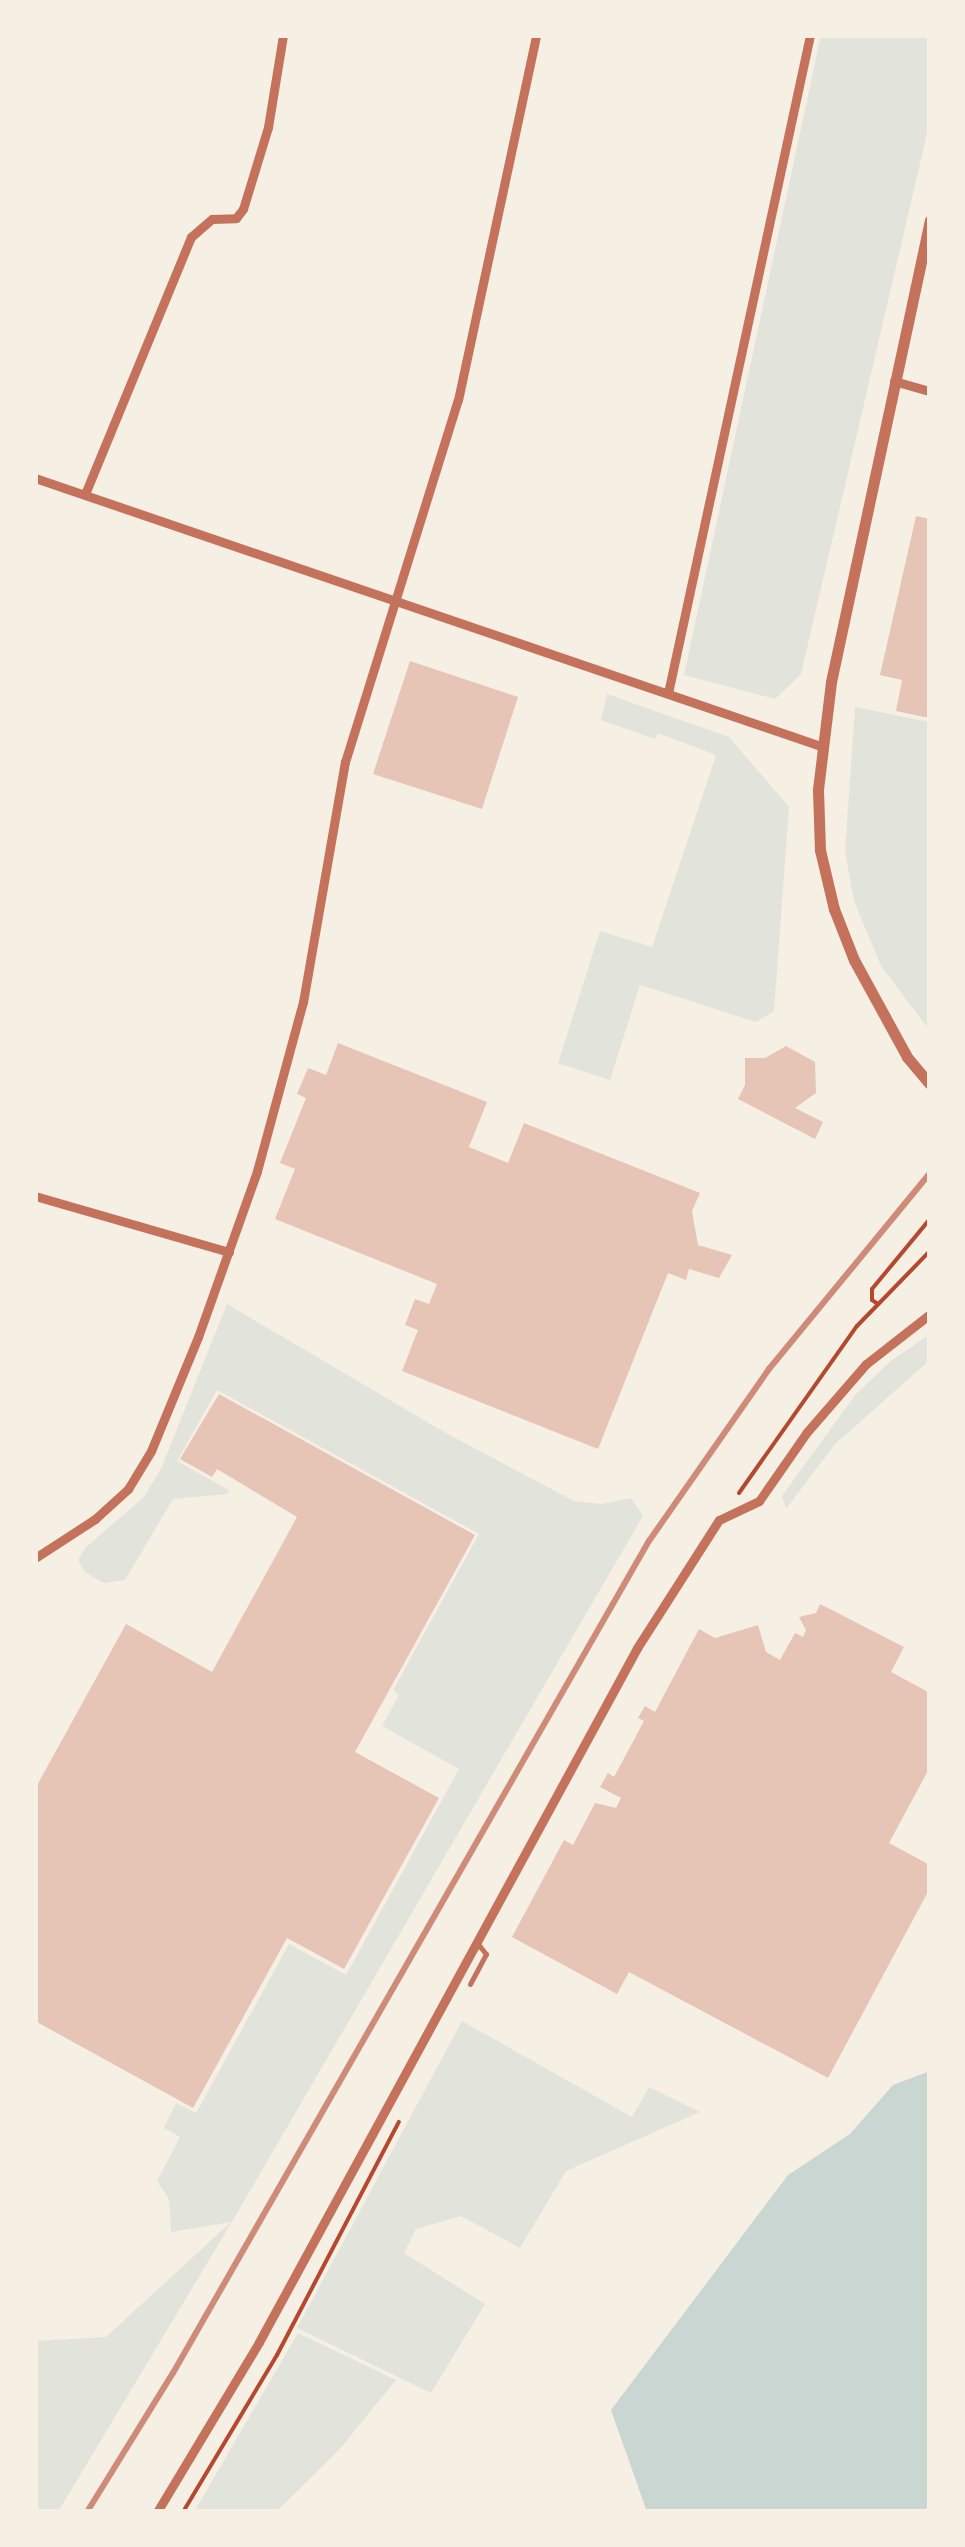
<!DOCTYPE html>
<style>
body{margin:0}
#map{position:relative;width:965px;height:2547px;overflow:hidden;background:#f6efe4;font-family:"Roboto Condensed",sans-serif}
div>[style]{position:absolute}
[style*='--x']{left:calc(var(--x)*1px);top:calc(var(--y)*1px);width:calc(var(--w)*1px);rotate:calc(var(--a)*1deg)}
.green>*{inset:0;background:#e2e4dc}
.water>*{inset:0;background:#c9d6d2}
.building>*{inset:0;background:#e6c5b7}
.path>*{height:4px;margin:-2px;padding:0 2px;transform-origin:2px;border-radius:2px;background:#b5482f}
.service>*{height:5px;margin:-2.5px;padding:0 2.5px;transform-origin:2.5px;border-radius:2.5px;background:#c5725c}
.minor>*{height:9px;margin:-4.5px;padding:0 4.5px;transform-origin:4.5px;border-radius:4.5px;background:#c5725c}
.tertiary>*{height:11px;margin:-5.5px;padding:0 5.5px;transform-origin:5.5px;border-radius:5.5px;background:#c5725c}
.rail>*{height:6px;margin:-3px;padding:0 3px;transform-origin:3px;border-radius:3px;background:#cf8b77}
span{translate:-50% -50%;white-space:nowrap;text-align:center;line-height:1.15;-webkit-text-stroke:9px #f6efe4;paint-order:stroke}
.frame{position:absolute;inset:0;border:38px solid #f6efe4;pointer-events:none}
</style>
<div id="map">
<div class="green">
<i style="clip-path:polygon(821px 35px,930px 35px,930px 121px,801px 674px,775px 699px,684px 675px)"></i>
<i style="clip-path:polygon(607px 694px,729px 737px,789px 807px,774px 1011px,756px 1022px,640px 985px,610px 1080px,558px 1063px,600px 931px,652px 947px,716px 755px,658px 733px,655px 739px,601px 720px)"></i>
<i style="clip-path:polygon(855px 707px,930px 722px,930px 1031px,881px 966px,854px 901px,845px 852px)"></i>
<i style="clip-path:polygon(227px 1304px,446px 1433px,574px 1501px,601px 1504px,631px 1498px,643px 1516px,233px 2220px,58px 2512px,35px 2512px,35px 2341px,106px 2337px,231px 2222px,171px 2232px,169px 2199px,157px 2181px,180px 2137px,164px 2128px,176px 2103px,196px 2113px,289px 1944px,346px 1975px,459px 1769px,382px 1726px,399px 1695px,393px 1690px,479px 1534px,217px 1390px,177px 1461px,229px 1490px,227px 1494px,173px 1499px,125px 1580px,104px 1583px,85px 1572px,78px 1560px,86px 1547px,144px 1497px,161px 1469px)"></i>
<i style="clip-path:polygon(930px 1334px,930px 1360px,835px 1444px,786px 1509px,782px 1496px,855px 1395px,892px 1360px)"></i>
<i style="clip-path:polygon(462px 2021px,632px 2117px,649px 2087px,700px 2112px,566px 2171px,520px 2248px,461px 2216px,416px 2229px,404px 2253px,485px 2304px,431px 2393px,297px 2328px)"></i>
<i style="clip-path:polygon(298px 2333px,396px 2380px,338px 2451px,276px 2512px,194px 2512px)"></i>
</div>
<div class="water">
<i style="clip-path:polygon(930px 2071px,930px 2506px,920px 2512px,647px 2512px,611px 2410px,788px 2175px,850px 2134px,893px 2085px)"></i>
</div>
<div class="building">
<i style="clip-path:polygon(916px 516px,930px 519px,929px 718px,896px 711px,902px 680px,880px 675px)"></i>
<i style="clip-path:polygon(410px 661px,518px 697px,482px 809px,373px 774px)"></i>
<i style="clip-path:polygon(338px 1043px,487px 1102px,469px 1147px,508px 1163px,524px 1123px,700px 1193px,692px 1211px,698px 1245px,732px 1255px,719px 1278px,689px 1269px,686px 1280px,668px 1273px,598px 1449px,402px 1371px,418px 1330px,405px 1325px,415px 1299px,429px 1304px,437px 1284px,275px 1219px,295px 1169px,280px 1163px,306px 1098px,297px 1094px,308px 1068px,326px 1075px)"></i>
<i style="clip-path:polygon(786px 1046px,815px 1062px,816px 1093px,795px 1108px,823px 1122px,815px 1139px,738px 1099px,745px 1085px,745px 1058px,765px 1058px)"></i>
<i style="clip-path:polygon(219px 1394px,475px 1535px,355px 1752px,439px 1798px,344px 1969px,287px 1938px,193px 2108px,35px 2021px,35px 1789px,126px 1624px,212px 1672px,297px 1517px,217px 1469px,212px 1477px,180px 1459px)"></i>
<i style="clip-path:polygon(820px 1604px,904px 1647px,891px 1672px,930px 1693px,930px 1767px,889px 1843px,930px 1865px,930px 1888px,828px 2078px,629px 1972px,617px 1994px,512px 1937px,564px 1840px,573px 1845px,595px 1803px,616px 1808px,621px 1798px,600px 1787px,608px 1773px,614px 1777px,644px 1721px,638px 1718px,645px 1706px,655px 1712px,699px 1629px,715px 1638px,758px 1625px,766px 1652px,780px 1660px,795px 1633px,803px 1637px,806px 1630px,799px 1617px,816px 1613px)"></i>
</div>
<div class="path">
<i style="--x:878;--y:1304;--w:7;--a:-146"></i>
<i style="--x:872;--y:1300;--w:11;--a:-90"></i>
<i style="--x:872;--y:1289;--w:91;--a:-50.4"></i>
<i style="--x:739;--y:1493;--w:204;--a:-54.8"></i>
<i style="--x:857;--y:1326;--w:105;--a:-45.8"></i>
<i style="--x:183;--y:2512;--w:183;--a:-59.1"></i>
<i style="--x:277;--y:2355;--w:263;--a:-62.4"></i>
</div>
<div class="service">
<i style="--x:470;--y:1984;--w:34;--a:-62"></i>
<i style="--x:486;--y:1954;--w:13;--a:-129"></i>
</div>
<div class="minor">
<i style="--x:894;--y:381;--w:37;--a:16"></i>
<i style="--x:35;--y:478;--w:830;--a:18.83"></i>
<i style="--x:85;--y:494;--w:278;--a:-67.6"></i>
<i style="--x:191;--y:237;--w:28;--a:-41"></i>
<i style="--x:212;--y:219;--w:24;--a:-2"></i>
<i style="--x:236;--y:218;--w:11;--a:-52"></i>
<i style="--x:243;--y:209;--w:86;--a:-73"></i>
<i style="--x:268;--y:127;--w:93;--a:-80.7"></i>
<i style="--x:668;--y:693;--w:673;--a:-77.82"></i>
<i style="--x:35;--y:1196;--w:202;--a:16.1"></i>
<i style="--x:35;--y:1558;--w:72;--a:-33"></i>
<i style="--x:95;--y:1519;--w:45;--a:-42.3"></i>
<i style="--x:128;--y:1489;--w:44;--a:-58.8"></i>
<i style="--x:151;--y:1451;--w:123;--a:-67.6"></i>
<i style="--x:198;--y:1337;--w:176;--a:-70.4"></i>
<i style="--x:257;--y:1171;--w:175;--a:-74.8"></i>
<i style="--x:303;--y:1002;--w:244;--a:-80.1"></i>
<i style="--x:345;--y:762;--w:379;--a:-72.7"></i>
<i style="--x:458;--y:400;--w:373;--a:-77.9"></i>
<i style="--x:157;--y:2512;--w:198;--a:-59"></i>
<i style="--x:259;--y:2342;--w:790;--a:-61.42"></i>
<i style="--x:637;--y:1648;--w:152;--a:-57.4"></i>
<i style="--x:719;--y:1520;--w:44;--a:-25.4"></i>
<i style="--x:759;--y:1501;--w:84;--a:-55.2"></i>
<i style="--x:807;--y:1432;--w:90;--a:-49.1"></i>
<i style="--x:866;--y:1364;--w:81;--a:-38"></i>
</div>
<div class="tertiary">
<i style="--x:930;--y:220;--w:472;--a:102.1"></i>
<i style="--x:831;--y:682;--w:109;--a:96.9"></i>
<i style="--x:818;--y:790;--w:60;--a:88.1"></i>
<i style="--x:820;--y:850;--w:61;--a:76.7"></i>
<i style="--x:834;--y:909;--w:55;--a:68.6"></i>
<i style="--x:854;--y:960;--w:111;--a:61.3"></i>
<i style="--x:907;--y:1057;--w:35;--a:50"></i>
</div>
<div class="rail">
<i style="--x:87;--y:2512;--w:163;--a:-58.3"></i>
<i style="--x:173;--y:2373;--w:959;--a:-60.23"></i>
<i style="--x:649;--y:1541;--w:210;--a:-55.1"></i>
<i style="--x:769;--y:1369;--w:254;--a:-50.6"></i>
</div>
<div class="frame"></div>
</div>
